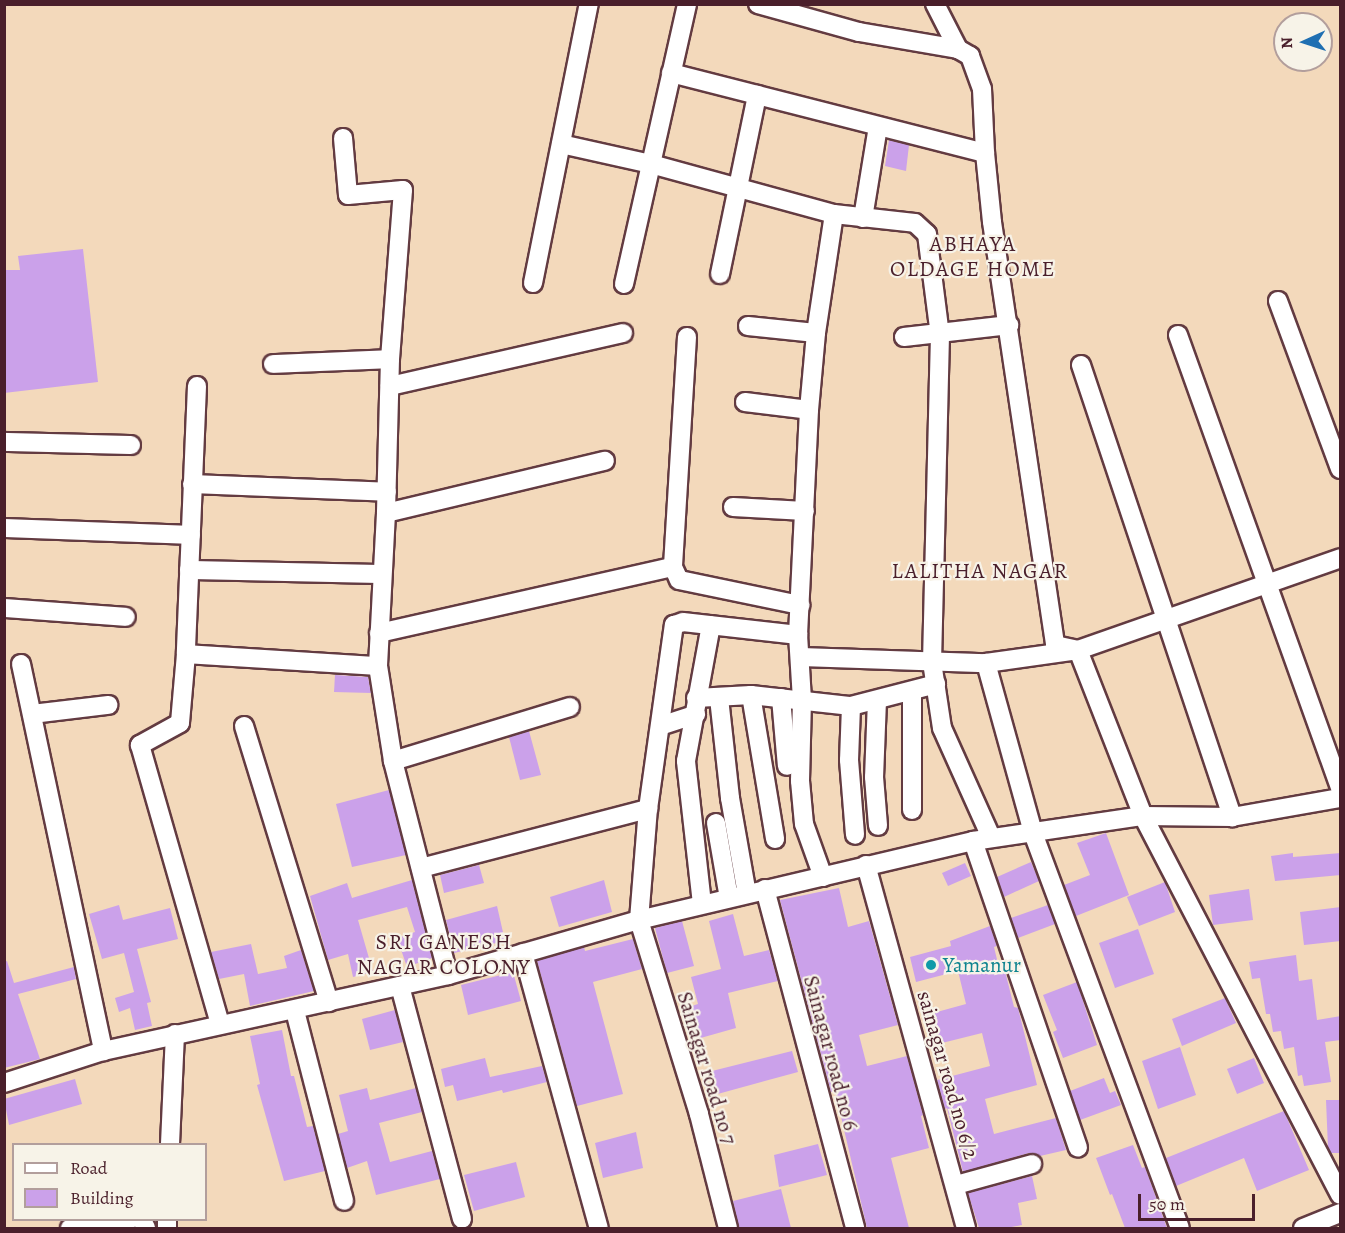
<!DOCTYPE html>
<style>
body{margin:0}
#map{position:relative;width:1345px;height:1233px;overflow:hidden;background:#f3d9bb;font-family:Alegreya,serif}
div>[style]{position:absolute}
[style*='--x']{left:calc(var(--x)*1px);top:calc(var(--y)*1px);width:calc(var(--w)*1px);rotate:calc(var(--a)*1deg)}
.building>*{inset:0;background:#cba1ea}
.roads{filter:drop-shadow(2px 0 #633b41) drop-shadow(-2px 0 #633b41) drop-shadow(0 2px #633b41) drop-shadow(0 -2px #633b41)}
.minor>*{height:18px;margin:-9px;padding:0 9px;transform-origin:9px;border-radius:9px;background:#fff}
.dots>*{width:16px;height:16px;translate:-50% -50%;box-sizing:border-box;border:3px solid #f7f3e8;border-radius:50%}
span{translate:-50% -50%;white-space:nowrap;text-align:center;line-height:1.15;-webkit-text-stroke:4.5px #f7f3e8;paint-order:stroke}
.culture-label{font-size:21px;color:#0d838f}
.left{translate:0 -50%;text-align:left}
.street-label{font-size:21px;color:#4a1f2b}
.neighbourhood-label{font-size:22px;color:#4a1f2b;letter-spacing:1.5px}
.frame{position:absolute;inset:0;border:6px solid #4a1f2b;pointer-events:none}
.legend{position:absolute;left:12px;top:1143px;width:195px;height:78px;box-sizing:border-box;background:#f7f3e8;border:2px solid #b29e9c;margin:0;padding:8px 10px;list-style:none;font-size:18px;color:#4a1f2b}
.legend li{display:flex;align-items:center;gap:12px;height:30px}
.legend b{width:30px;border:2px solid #b29e9c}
.north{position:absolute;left:1273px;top:12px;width:60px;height:60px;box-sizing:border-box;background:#f7f3e8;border:2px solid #b29e9c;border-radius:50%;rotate:267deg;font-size:16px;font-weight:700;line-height:24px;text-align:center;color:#4a1f2b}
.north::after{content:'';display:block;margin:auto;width:21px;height:27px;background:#1f6fb2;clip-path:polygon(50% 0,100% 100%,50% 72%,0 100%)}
.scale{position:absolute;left:1138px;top:1194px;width:117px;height:27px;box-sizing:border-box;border:3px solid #4a1f2b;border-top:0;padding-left:8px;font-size:18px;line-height:21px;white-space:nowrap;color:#4a1f2b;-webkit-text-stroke:4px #f7f3e8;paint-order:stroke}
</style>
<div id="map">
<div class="building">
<i style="clip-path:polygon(889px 140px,909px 145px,906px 171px,885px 166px)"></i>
<i style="clip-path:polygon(83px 249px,98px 382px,4px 393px,4px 270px,20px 270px,18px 256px)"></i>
<i style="clip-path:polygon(335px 675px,368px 677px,371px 693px,334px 692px)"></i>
<i style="clip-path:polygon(529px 731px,541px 775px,520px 780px,509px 737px)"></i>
<i style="clip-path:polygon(389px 790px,406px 855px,352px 867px,336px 804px)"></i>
<i style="clip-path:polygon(1106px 833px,1129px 895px,1076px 916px,1064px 885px,1090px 875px,1077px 843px)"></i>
<i style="clip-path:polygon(1293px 853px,1293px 857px,1341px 853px,1341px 875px,1275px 881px,1271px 856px)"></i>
<i style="clip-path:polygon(1031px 862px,1039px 881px,1004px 897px,997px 877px)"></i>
<i style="clip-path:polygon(965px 863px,971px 876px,948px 886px,942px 873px)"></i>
<i style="clip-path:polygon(479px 865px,484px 883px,444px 893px,440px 875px)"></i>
<i style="clip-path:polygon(412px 880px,432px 958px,407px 967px,397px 938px,415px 932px,407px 907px,358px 920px,373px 972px,353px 977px,348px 954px,328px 960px,310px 896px,347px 883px,352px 898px)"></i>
<i style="clip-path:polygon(604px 880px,612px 912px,559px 927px,550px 897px)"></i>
<i style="clip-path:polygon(1165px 882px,1175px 912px,1139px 926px,1127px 897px)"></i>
<i style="clip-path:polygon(839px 888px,848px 927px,869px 921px,898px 1025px,859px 1035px,867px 1066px,907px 1056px,923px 1115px,921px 1116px,929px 1148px,891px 1158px,909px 1228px,867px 1228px,835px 1091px,831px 1092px,780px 900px)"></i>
<i style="clip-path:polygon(1249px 889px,1253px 920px,1213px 925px,1209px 895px)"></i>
<i style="clip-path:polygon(119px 905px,123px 920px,170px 908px,178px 939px,137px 949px,151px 1002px,147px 1003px,152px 1026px,135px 1030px,130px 1008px,119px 1012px,115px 998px,134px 992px,124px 953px,102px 959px,89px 914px)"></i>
<i style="clip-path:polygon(1048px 905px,1055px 924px,1018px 938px,1011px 918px)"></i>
<i style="clip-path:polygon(497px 906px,505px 941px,454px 953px,446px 920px)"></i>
<i style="clip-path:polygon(1341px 907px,1341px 941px,1304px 945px,1300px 912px)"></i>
<i style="clip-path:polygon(733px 914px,744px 956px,769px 950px,778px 981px,728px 993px,736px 1028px,690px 1041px,682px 1009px,698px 1004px,691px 977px,721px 969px,709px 921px)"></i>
<i style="clip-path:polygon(682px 921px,694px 966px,667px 973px,655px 928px)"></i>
<i style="clip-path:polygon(990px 926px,997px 946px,994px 947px,1000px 972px,1005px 971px,1014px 1007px,1018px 1008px,1037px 1085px,985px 1099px,994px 1134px,1056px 1118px,1066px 1150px,1040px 1156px,1029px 1153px,963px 1172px,947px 1108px,945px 1109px,937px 1080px,990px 1066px,982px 1033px,934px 1045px,926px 1015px,966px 1004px,958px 971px,916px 982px,910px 957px,951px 946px,950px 941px)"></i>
<i style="clip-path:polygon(1138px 929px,1154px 974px,1115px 988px,1099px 943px)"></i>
<i style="clip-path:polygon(633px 939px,642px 969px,593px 982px,623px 1094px,577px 1106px,537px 961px,584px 947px,585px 951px)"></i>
<i style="clip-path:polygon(251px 944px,258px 974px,287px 968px,284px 956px,301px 950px,314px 991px,250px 1006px,244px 974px,219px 979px,211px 952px)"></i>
<i style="clip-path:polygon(1296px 955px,1299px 981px,1312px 979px,1317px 1020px,1341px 1016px,1341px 1040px,1325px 1042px,1331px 1082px,1304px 1086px,1302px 1075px,1298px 1076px,1294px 1047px,1284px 1049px,1281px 1031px,1273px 1032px,1270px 1014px,1266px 1014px,1260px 978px,1252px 979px,1249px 962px)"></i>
<i style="clip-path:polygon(7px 961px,14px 983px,74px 967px,76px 979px,18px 994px,40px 1059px,4px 1068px,4px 962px)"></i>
<i style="clip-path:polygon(513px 972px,521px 1001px,468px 1015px,461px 985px)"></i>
<i style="clip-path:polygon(1077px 982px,1097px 1045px,1063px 1058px,1053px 1032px,1057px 1030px,1043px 995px)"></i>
<i style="clip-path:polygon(1225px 998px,1236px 1023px,1182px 1046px,1172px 1019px)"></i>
<i style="clip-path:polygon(395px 1010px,403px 1042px,370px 1050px,362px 1019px)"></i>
<i style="clip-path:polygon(282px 1030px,291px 1076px,294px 1076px,307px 1127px,313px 1126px,325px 1171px,284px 1181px,257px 1085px,260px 1084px,250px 1036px)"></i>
<i style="clip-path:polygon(1180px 1047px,1196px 1095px,1158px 1109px,1142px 1061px)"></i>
<i style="clip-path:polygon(792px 1051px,798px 1072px,714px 1095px,708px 1072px)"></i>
<i style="clip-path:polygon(485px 1058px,490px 1077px,542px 1066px,547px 1082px,503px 1093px,502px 1090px,457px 1101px,453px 1085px,445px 1087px,441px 1069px)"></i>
<i style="clip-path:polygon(1254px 1058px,1264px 1083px,1237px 1094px,1227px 1069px)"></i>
<i style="clip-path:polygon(1104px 1078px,1110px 1093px,1115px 1091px,1121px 1105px,1080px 1120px,1070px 1091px)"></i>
<i style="clip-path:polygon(75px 1079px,82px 1104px,9px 1125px,4px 1099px)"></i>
<i style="clip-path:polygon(367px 1088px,370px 1100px,416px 1088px,422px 1112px,379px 1123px,390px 1162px,432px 1151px,440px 1179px,376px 1195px,367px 1161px,347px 1168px,338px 1134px,348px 1131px,339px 1095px)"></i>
<i style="clip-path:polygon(1326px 1100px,1341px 1100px,1341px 1153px,1331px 1153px,1328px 1148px)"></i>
<i style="clip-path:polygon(1284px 1111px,1309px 1170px,1257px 1191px,1244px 1158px,1176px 1186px,1166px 1158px)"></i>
<i style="clip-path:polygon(636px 1132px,643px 1168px,603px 1178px,595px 1143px)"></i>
<i style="clip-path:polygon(818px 1144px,827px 1175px,779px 1187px,774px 1155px)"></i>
<i style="clip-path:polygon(1133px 1145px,1142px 1168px,1145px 1167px,1167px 1228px,1125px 1228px,1112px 1194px,1110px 1195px,1096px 1158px)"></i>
<i style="clip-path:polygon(516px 1162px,525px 1197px,474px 1211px,464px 1175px)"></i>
<i style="clip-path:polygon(1032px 1176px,1037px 1199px,1018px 1203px,1022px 1225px,1006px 1228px,979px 1228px,968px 1193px)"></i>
<i style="clip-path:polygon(781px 1189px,791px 1228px,739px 1228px,733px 1201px)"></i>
</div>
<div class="roads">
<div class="minor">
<i style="--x:758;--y:4;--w:105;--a:15.5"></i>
<i style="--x:859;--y:32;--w:100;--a:9.7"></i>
<i style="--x:958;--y:49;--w:14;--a:30"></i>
<i style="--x:970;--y:56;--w:35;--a:70"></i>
<i style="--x:982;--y:89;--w:64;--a:87.3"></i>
<i style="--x:985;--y:153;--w:69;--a:84.2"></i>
<i style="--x:992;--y:222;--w:428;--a:81.5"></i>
<i style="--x:1055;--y:645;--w:24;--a:12"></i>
<i style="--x:935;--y:4;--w:51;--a:62.9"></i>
<i style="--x:671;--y:73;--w:324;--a:14.3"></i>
<i style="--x:343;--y:138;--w:57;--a:85"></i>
<i style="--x:348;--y:195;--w:55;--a:-5.2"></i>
<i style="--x:403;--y:190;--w:169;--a:94.4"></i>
<i style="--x:561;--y:144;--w:92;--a:12.5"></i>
<i style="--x:651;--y:164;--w:190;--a:15.3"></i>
<i style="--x:834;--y:214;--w:81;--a:6.3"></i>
<i style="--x:915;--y:223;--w:16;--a:43"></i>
<i style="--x:927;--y:234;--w:102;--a:82.7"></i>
<i style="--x:940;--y:335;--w:327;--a:91.4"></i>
<i style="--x:932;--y:662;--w:67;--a:81.4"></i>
<i style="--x:942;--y:728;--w:120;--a:65.8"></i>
<i style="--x:863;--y:218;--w:93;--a:-80.7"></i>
<i style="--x:720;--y:274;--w:183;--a:-78.3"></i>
<i style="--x:533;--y:283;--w:285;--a:-78.7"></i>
<i style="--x:624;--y:284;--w:287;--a:-77.3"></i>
<i style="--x:1278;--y:301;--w:179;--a:69.7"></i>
<i style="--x:748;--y:326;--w:68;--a:5.9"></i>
<i style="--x:1178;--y:335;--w:481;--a:70.3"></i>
<i style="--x:687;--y:337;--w:230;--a:93.5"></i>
<i style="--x:673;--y:567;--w:14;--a:65"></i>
<i style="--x:679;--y:580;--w:124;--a:11.7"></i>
<i style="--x:904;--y:337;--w:106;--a:-6.5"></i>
<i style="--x:273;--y:364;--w:117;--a:-2.4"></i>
<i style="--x:390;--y:359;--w:154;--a:91.5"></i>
<i style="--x:386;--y:513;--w:153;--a:93"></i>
<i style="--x:378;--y:666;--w:96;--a:81"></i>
<i style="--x:393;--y:761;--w:221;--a:75.6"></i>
<i style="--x:1081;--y:365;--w:477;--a:71.5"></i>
<i style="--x:197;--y:386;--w:268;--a:92.4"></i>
<i style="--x:186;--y:654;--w:69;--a:95"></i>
<i style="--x:180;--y:723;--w:46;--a:151.2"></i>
<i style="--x:140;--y:745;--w:290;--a:74"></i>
<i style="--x:390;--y:386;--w:239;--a:-12.8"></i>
<i style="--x:745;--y:402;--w:64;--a:7.1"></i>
<i style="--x:4;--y:442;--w:127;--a:1.4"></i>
<i style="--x:192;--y:484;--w:195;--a:2.3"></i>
<i style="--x:733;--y:507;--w:72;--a:3.2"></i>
<i style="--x:386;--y:513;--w:225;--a:-13.4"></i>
<i style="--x:4;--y:528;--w:187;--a:2.1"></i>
<i style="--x:189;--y:570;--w:193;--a:1.2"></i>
<i style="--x:4;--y:608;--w:122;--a:4.2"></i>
<i style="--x:379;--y:633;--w:301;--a:-12.7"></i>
<i style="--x:1078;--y:650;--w:178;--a:68.6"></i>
<i style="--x:1143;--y:816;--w:427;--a:62.5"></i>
<i style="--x:186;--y:654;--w:192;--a:3.6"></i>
<i style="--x:801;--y:657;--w:185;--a:1.9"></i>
<i style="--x:986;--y:663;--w:93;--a:-8"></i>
<i style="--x:1078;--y:650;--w:278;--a:-19.3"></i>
<i style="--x:986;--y:663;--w:176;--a:74.5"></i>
<i style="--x:1033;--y:833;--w:421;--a:69.6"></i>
<i style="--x:21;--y:664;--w:396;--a:78"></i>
<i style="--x:912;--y:691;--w:119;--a:90"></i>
<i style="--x:751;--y:695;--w:146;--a:80.5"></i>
<i style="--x:696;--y:698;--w:55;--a:-3.1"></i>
<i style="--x:751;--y:695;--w:101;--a:6.3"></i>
<i style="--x:851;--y:706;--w:88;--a:-14.5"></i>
<i style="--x:719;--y:698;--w:101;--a:83.7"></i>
<i style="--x:730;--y:798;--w:97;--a:80"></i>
<i style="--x:781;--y:698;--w:68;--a:85"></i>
<i style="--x:877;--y:700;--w:77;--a:92.2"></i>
<i style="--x:874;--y:777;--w:49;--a:85.3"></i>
<i style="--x:851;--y:706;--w:54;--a:92.1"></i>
<i style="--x:849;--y:760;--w:75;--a:85.4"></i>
<i style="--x:32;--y:714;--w:77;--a:-6.8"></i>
<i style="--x:244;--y:726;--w:289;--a:72.9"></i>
<i style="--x:660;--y:726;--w:38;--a:-18"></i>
<i style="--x:393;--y:761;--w:185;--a:-17"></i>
<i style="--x:716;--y:823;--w:76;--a:80.2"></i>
<i style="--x:973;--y:841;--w:324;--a:71.1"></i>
<i style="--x:866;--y:865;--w:377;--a:74.6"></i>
<i style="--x:421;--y:868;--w:235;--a:-14.6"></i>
<i style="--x:823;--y:877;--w:56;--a:-109.7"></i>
<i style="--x:804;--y:824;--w:43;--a:-95.3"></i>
<i style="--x:800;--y:781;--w:81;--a:-88.6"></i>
<i style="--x:802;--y:700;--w:65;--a:-93.5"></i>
<i style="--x:798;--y:635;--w:225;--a:-87.2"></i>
<i style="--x:809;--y:410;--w:77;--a:-84.8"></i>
<i style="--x:816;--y:333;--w:120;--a:-81.4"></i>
<i style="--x:765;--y:889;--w:351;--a:75.1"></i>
<i style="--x:702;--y:904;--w:144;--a:-96.4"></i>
<i style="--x:686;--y:761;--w:138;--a:-79.6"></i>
<i style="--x:523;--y:953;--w:285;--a:74.6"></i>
<i style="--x:400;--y:986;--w:241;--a:75.1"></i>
<i style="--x:295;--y:1011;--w:196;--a:75.5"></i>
<i style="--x:4;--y:1083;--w:104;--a:-17.9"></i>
<i style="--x:103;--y:1051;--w:353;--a:-12.4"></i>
<i style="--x:448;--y:975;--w:199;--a:-16.1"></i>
<i style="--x:639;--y:920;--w:343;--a:-13.3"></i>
<i style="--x:973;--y:841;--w:172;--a:-8.4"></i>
<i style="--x:1143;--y:816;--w:89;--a:0.6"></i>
<i style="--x:1232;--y:817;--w:110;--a:-10"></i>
<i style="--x:170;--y:1144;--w:110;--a:-87.4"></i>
<i style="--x:956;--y:1185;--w:79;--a:-15.4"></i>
<i style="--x:142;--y:1220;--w:9;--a:63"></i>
<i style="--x:167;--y:1220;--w:8;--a:90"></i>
<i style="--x:70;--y:1228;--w:60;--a:-7.7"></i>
<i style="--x:728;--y:1228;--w:118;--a:-104.3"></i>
<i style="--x:699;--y:1114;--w:203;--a:-107.2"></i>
<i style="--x:639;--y:920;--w:111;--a:-85.4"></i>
<i style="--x:648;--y:809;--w:186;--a:-82"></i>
<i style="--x:674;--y:625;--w:9;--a:-18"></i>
<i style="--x:683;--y:622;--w:116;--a:6.4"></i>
<i style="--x:1303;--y:1228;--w:40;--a:-22"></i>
</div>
</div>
<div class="dots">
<i style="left:931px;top:965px;background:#0f9aa8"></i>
</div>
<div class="culture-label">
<span class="left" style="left:943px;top:965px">Yamanur</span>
</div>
<div class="street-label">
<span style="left:831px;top:1053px;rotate:75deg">Sainagar road no 6</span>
<span style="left:707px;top:1068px;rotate:73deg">Sainagar road no 7</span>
<span style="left:948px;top:1075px;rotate:74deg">sainagar road no 6/2</span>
</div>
<div class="neighbourhood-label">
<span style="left:973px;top:257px">ABHAYA<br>OLDAGE HOME</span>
<span style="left:980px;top:572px">LALITHA NAGAR</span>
<span style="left:444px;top:955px">SRI GANESH<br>NAGAR COLONY</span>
</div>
<div class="frame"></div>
<ul class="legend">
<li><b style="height:8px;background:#fff"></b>Road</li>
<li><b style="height:16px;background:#cba1ea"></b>Building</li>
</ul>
<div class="north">N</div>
<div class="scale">50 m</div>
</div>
